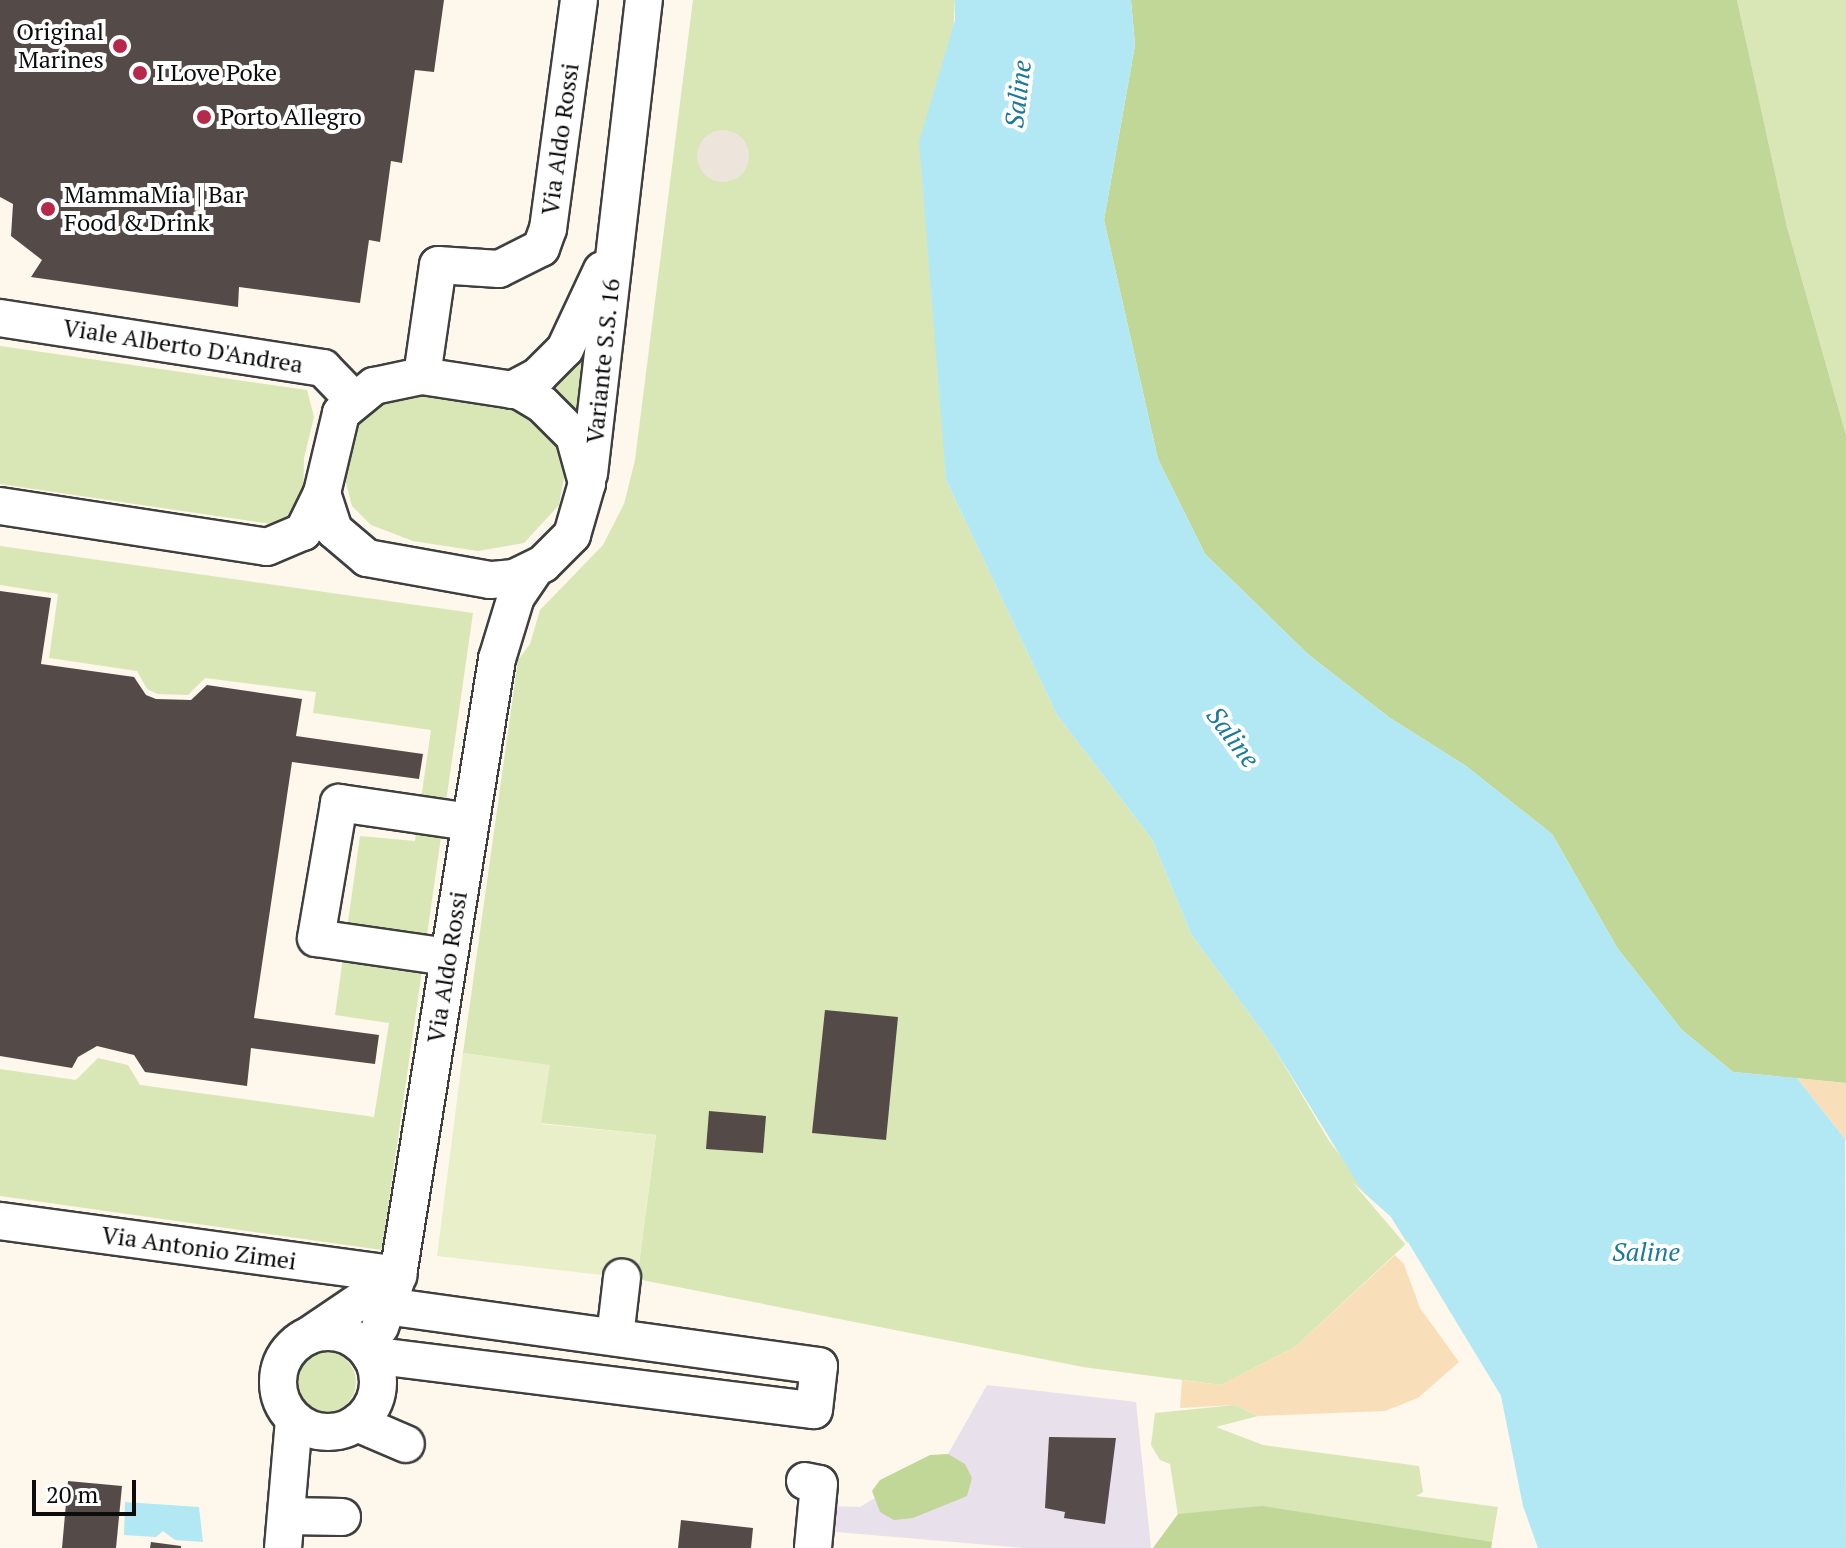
<!DOCTYPE html>
<style>
body{margin:0}
#map{position:relative;width:1846px;height:1548px;overflow:hidden;background:#fef7ec;font-family:"PT Serif",serif}
div>[style]{position:absolute}
[style*='--x']{left:calc(var(--x)*1px);top:calc(var(--y)*1px);width:calc(var(--w)*1px);rotate:calc(var(--a)*1deg)}
.industrial>*{inset:0;background:#e8e0eb}
.green>*{inset:0;background:#d9e7b7}
.round{border-radius:50%}
.forest>*{inset:0;background:#c0d797}
.sand>*{inset:0;background:#f8dfba}
.pitch>*{inset:0;background:#e9efc9}
.plaza>*{inset:0;background:#ede5dc}
.water>*{inset:0;background:#b2e8f4}
.pier>*{inset:0;background:#fef7ec}
.building>*{inset:0;background:#544b49}
.roads{filter:drop-shadow(2px 0 #3f3f3f) drop-shadow(-2px 0 #3f3f3f) drop-shadow(0 2px #3f3f3f) drop-shadow(0 -2px #3f3f3f)}
.minor>*{height:36px;margin:-18px;padding:0 18px;transform-origin:18px;border-radius:18px;background:#fff}
.minor>.ring{margin:-18px;padding:0;box-sizing:content-box;background:none;border:36px solid #fff;border-radius:50%}
.dots>*{width:22px;height:22px;translate:-50% -50%;box-sizing:border-box;border:4px solid #fff;border-radius:50%}
span{translate:-50% -50%;white-space:nowrap;text-align:center;line-height:1.15;-webkit-text-stroke:8px #fff;paint-order:stroke}
.poi-label{font-size:24px;color:#0c0c0c}
.right{translate:-100% -50%;text-align:right}
.left{translate:0 -50%;text-align:left}
.street-label{font-size:24px;color:#0c0c0c}
.water-label{font-size:26px;color:#1a7a99;font-style:italic}
.scale{position:absolute;left:32px;top:1480px;width:104px;height:36px;box-sizing:border-box;border:4px solid #0c0c0c;border-top:0;padding-left:10px;font-size:24px;line-height:28px;white-space:nowrap;color:#0c0c0c;-webkit-text-stroke:6px #fff;paint-order:stroke}
</style>
<div id="map">
<div class="industrial">
<i style="clip-path:polygon(987px 1385px,1136px 1402px,1151px 1548px,1025px 1548px,825px 1531px,831px 1506px,860px 1507px,948px 1454px)"></i>
</div>
<div class="green">
<i style="clip-path:polygon(693px 0,955px 0,937px 318px,946px 480px,1057px 715px,1152px 839px,1191px 934px,1273px 1046px,1329px 1141px,1408px 1242px,1295px 1347px,1221px 1385px,1083px 1367px,637px 1279px,656px 1135px,540px 1123px,546px 1065px,463px 1053px,518px 660px,530px 644px,540px 610px,603px 545px,624px 504px,635px 460px)"></i>
<i style="clip-path:polygon(1737px 0,1846px 0,1846px 435px,1787px 227px)"></i>
<i style="clip-path:polygon(595px 317px,584px 418px,545px 388px)"></i>
<i style="clip-path:polygon(0 346px,307px 390px,314px 417px,304px 458px,303px 503px,284px 526px,0 484px)"></i>
<i style="clip-path:polygon(443px 391px,534px 413px,556px 442px,565px 472px,559px 505px,524px 543px,478px 551px,413px 541px,371px 525px,352px 506px,343px 471px,357px 422px,392px 395px)"></i>
<i style="clip-path:polygon(0 546px,473px 613px,382px 1250px,0 1196px,0 1069px,76px 1080px,98px 1058px,128px 1065px,140px 1085px,374px 1117px,389px 1023px,335px 1015px,360px 836px,415px 841px,431px 730px,313px 713px,316px 692px,205px 678px,188px 695px,157px 694px,147px 689px,137px 671px,49px 658px,58px 594px,0 585px)"></i>
<i class="round" style="left:296px;top:1352px;width:60px;height:60px"></i>
<i style="clip-path:polygon(1235px 1405px,1258px 1416px,1216px 1427px,1263px 1445px,1419px 1466px,1423px 1492px,1416px 1496px,1498px 1507px,1491px 1548px,1183px 1548px,1170px 1464px,1160px 1460px,1151px 1445px,1155px 1413px)"></i>
</div>
<div class="forest">
<i style="clip-path:polygon(1131px 0,1737px 0,1787px 227px,1846px 435px,1846px 1083px,1733px 1072px,1682px 1030px,1618px 949px,1552px 834px,1466px 766px,1390px 718px,1309px 655px,1205px 554px,1158px 459px,1104px 220px,1135px 45px)"></i>
<i style="clip-path:polygon(948px 1454px,965px 1464px,972px 1478px,967px 1496px,913px 1518px,894px 1520px,880px 1512px,872px 1491px,880px 1480px,930px 1455px)"></i>
<i style="clip-path:polygon(1262px 1506px,1492px 1542px,1491px 1548px,1153px 1548px,1178px 1514px)"></i>
</div>
<div class="sand">
<i style="clip-path:polygon(1797px 1078px,1846px 1083px,1846px 1142px,1845px 1139px)"></i>
<i style="clip-path:polygon(1395px 1255px,1404px 1264px,1420px 1308px,1459px 1362px,1418px 1398px,1385px 1411px,1258px 1416px,1235px 1405px,1180px 1408px,1182px 1380px,1221px 1385px,1295px 1347px)"></i>
</div>
<div class="pitch">
<i style="clip-path:polygon(463px 1053px,550px 1065px,541px 1124px,656px 1135px,637px 1279px,437px 1256px)"></i>
</div>
<div class="plaza">
<i class="round" style="left:697px;top:130px;width:52px;height:52px"></i>
</div>
<div class="water">
<i style="clip-path:polygon(955px 0,1131px 0,1135px 45px,1104px 220px,1158px 459px,1205px 554px,1309px 655px,1390px 718px,1466px 766px,1552px 834px,1618px 949px,1682px 1030px,1733px 1072px,1797px 1078px,1845px 1139px,1846px 1548px,1538px 1548px,1523px 1506px,1501px 1396px,1408px 1242px,1359px 1186px,1273px 1046px,1191px 934px,1152px 839px,1057px 715px,946px 480px,919px 142px,955px 20px)"></i>
<i style="clip-path:polygon(125px 1502px,199px 1507px,203px 1542px,175px 1540px,163px 1531px,156px 1537px,124px 1535px)"></i>
</div>
<div class="pier">
<i style="clip-path:polygon(1353px 1183px,1391px 1217px,1501px 1396px,1507px 1446px,1497px 1397px,1405px 1244px)"></i>
</div>
<div class="building">
<i style="clip-path:polygon(0 0,444px 0,434px 72px,415px 70px,402px 163px,391px 161px,380px 242px,369px 240px,360px 303px,239px 287px,238px 307px,31px 277px,42px 260px,11px 236px,13px 204px,0 197px)"></i>
<i style="clip-path:polygon(0 591px,51px 598px,41px 664px,134px 677px,146px 695px,156px 699px,191px 700px,207px 685px,302px 699px,296px 736px,423px 754px,419px 779px,292px 762px,254px 1018px,379px 1035px,375px 1064px,251px 1048px,247px 1086px,145px 1072px,134px 1055px,97px 1046px,78px 1057px,72px 1068px,0 1056px)"></i>
<i style="clip-path:polygon(825px 1010px,898px 1017px,886px 1140px,812px 1133px)"></i>
<i style="clip-path:polygon(709px 1111px,766px 1116px,763px 1153px,706px 1149px)"></i>
<i style="clip-path:polygon(1049px 1437px,1116px 1438px,1105px 1524px,1064px 1518px,1065px 1512px,1045px 1508px)"></i>
<i style="clip-path:polygon(68px 1481px,122px 1486px,116px 1548px,62px 1548px)"></i>
<i style="clip-path:polygon(681px 1520px,753px 1528px,751px 1548px,678px 1548px)"></i>
<i style="clip-path:polygon(151px 1542px,181px 1546px,181px 1548px,150px 1548px)"></i>
</div>
<div class="roads">
<div class="minor">
<i style="--x:0;--y:318;--w:327;--a:8.8"></i>
<i style="--x:323;--y:368;--w:43;--a:45.9"></i>
<i style="--x:422;--y:376;--w:99;--a:8.7"></i>
<i style="--x:520;--y:391;--w:26;--a:31"></i>
<i style="--x:542;--y:404;--w:45;--a:45"></i>
<i style="--x:574;--y:436;--w:49;--a:74.5"></i>
<i style="--x:587;--y:483;--w:54;--a:106.1"></i>
<i style="--x:572;--y:535;--w:41;--a:135"></i>
<i style="--x:543;--y:564;--w:32;--a:154"></i>
<i style="--x:514;--y:578;--w:24;--a:175"></i>
<i style="--x:490;--y:580;--w:125;--a:-169.9"></i>
<i style="--x:367;--y:558;--w:43;--a:-139.7"></i>
<i style="--x:334;--y:530;--w:39;--a:-108"></i>
<i style="--x:322;--y:493;--w:82;--a:-76.6"></i>
<i style="--x:341;--y:413;--w:43;--a:-39.3"></i>
<i style="--x:374;--y:386;--w:49;--a:-11.8"></i>
<i style="--x:422;--y:376;--w:112;--a:-81.8"></i>
<i style="--x:438;--y:265;--w:61;--a:3.8"></i>
<i style="--x:499;--y:269;--w:47;--a:-26.6"></i>
<i style="--x:541;--y:248;--w:20;--a:-70"></i>
<i style="--x:548;--y:229;--w:231;--a:-82.3"></i>
<i style="--x:512;--y:390;--w:30;--a:-28"></i>
<i style="--x:538;--y:376;--w:38;--a:-45"></i>
<i style="--x:565;--y:349;--w:87;--a:-64.9"></i>
<i style="--x:589;--y:474;--w:477;--a:-83.4"></i>
<i style="--x:0;--y:506;--w:270;--a:8.7"></i>
<i style="--x:267;--y:547;--w:39;--a:-23"></i>
<i style="--x:303;--y:532;--w:43;--a:-64"></i>
<i style="--x:448;--y:957;--w:133;--a:-171.8"></i>
<i style="--x:316;--y:938;--w:137;--a:-80.3"></i>
<i style="--x:339;--y:803;--w:132;--a:8.3"></i>
<i style="--x:0;--y:1221;--w:402;--a:7.7"></i>
<i style="--x:380;--y:1327;--w:55;--a:-70.9"></i>
<i style="--x:398;--y:1275;--w:624;--a:-80.87"></i>
<i style="--x:497;--y:659;--w:65;--a:-73"></i>
<i style="--x:516;--y:597;--w:34;--a:-56"></i>
<i class="ring" style="left:278px;top:1332px;width:64px;height:64px"></i>
<i style="--x:308;--y:1336;--w:109;--a:-34.1"></i>
<i style="--x:615;--y:1337;--w:60;--a:-83.3"></i>
<i style="--x:370;--y:1355;--w:447;--a:7.1"></i>
<i style="--x:814;--y:1410;--w:44;--a:-83.5"></i>
<i style="--x:819;--y:1366;--w:436;--a:-172.1"></i>
<i style="--x:357;--y:1423;--w:53;--a:23.2"></i>
<i style="--x:805;--y:1481;--w:14;--a:12"></i>
<i style="--x:819;--y:1484;--w:64;--a:95.4"></i>
<i style="--x:287;--y:1516;--w:55;--a:1"></i>
<i style="--x:283;--y:1548;--w:128;--a:-85.1"></i>
</div>
</div>
<div class="dots">
<i style="left:120px;top:46px;background:#b7294a"></i>
<i style="left:140px;top:73px;background:#b7294a"></i>
<i style="left:204px;top:117px;background:#b7294a"></i>
<i style="left:48px;top:209px;background:#b7294a"></i>
</div>
<div class="poi-label">
<span class="right" style="left:104px;top:46px">Original<br>Marines</span>
<span class="left" style="left:156px;top:73px">I Love Poke</span>
<span class="left" style="left:220px;top:117px">Porto Allegro</span>
<span class="left" style="left:64px;top:209px">MammaMia | Bar<br>Food &amp; Drink</span>
</div>
<div class="street-label">
<span style="left:560px;top:139px;rotate:-82deg">Via Aldo Rossi</span>
<span style="left:183px;top:346px;rotate:9deg">Viale Alberto D'Andrea</span>
<span style="left:603px;top:361px;rotate:-84deg">Variante S.S. 16</span>
<span style="left:447px;top:967px;rotate:-81deg">Via Aldo Rossi</span>
<span style="left:199px;top:1248px;rotate:8deg">Via Antonio Zimei</span>
</div>
<div class="water-label">
<span style="left:1018px;top:94px;rotate:-83deg">Saline</span>
<span style="left:1233px;top:737px;rotate:53deg">Saline</span>
<span style="left:1646px;top:1252px">Saline</span>
</div>
<div class="scale">20 m</div>
</div>
